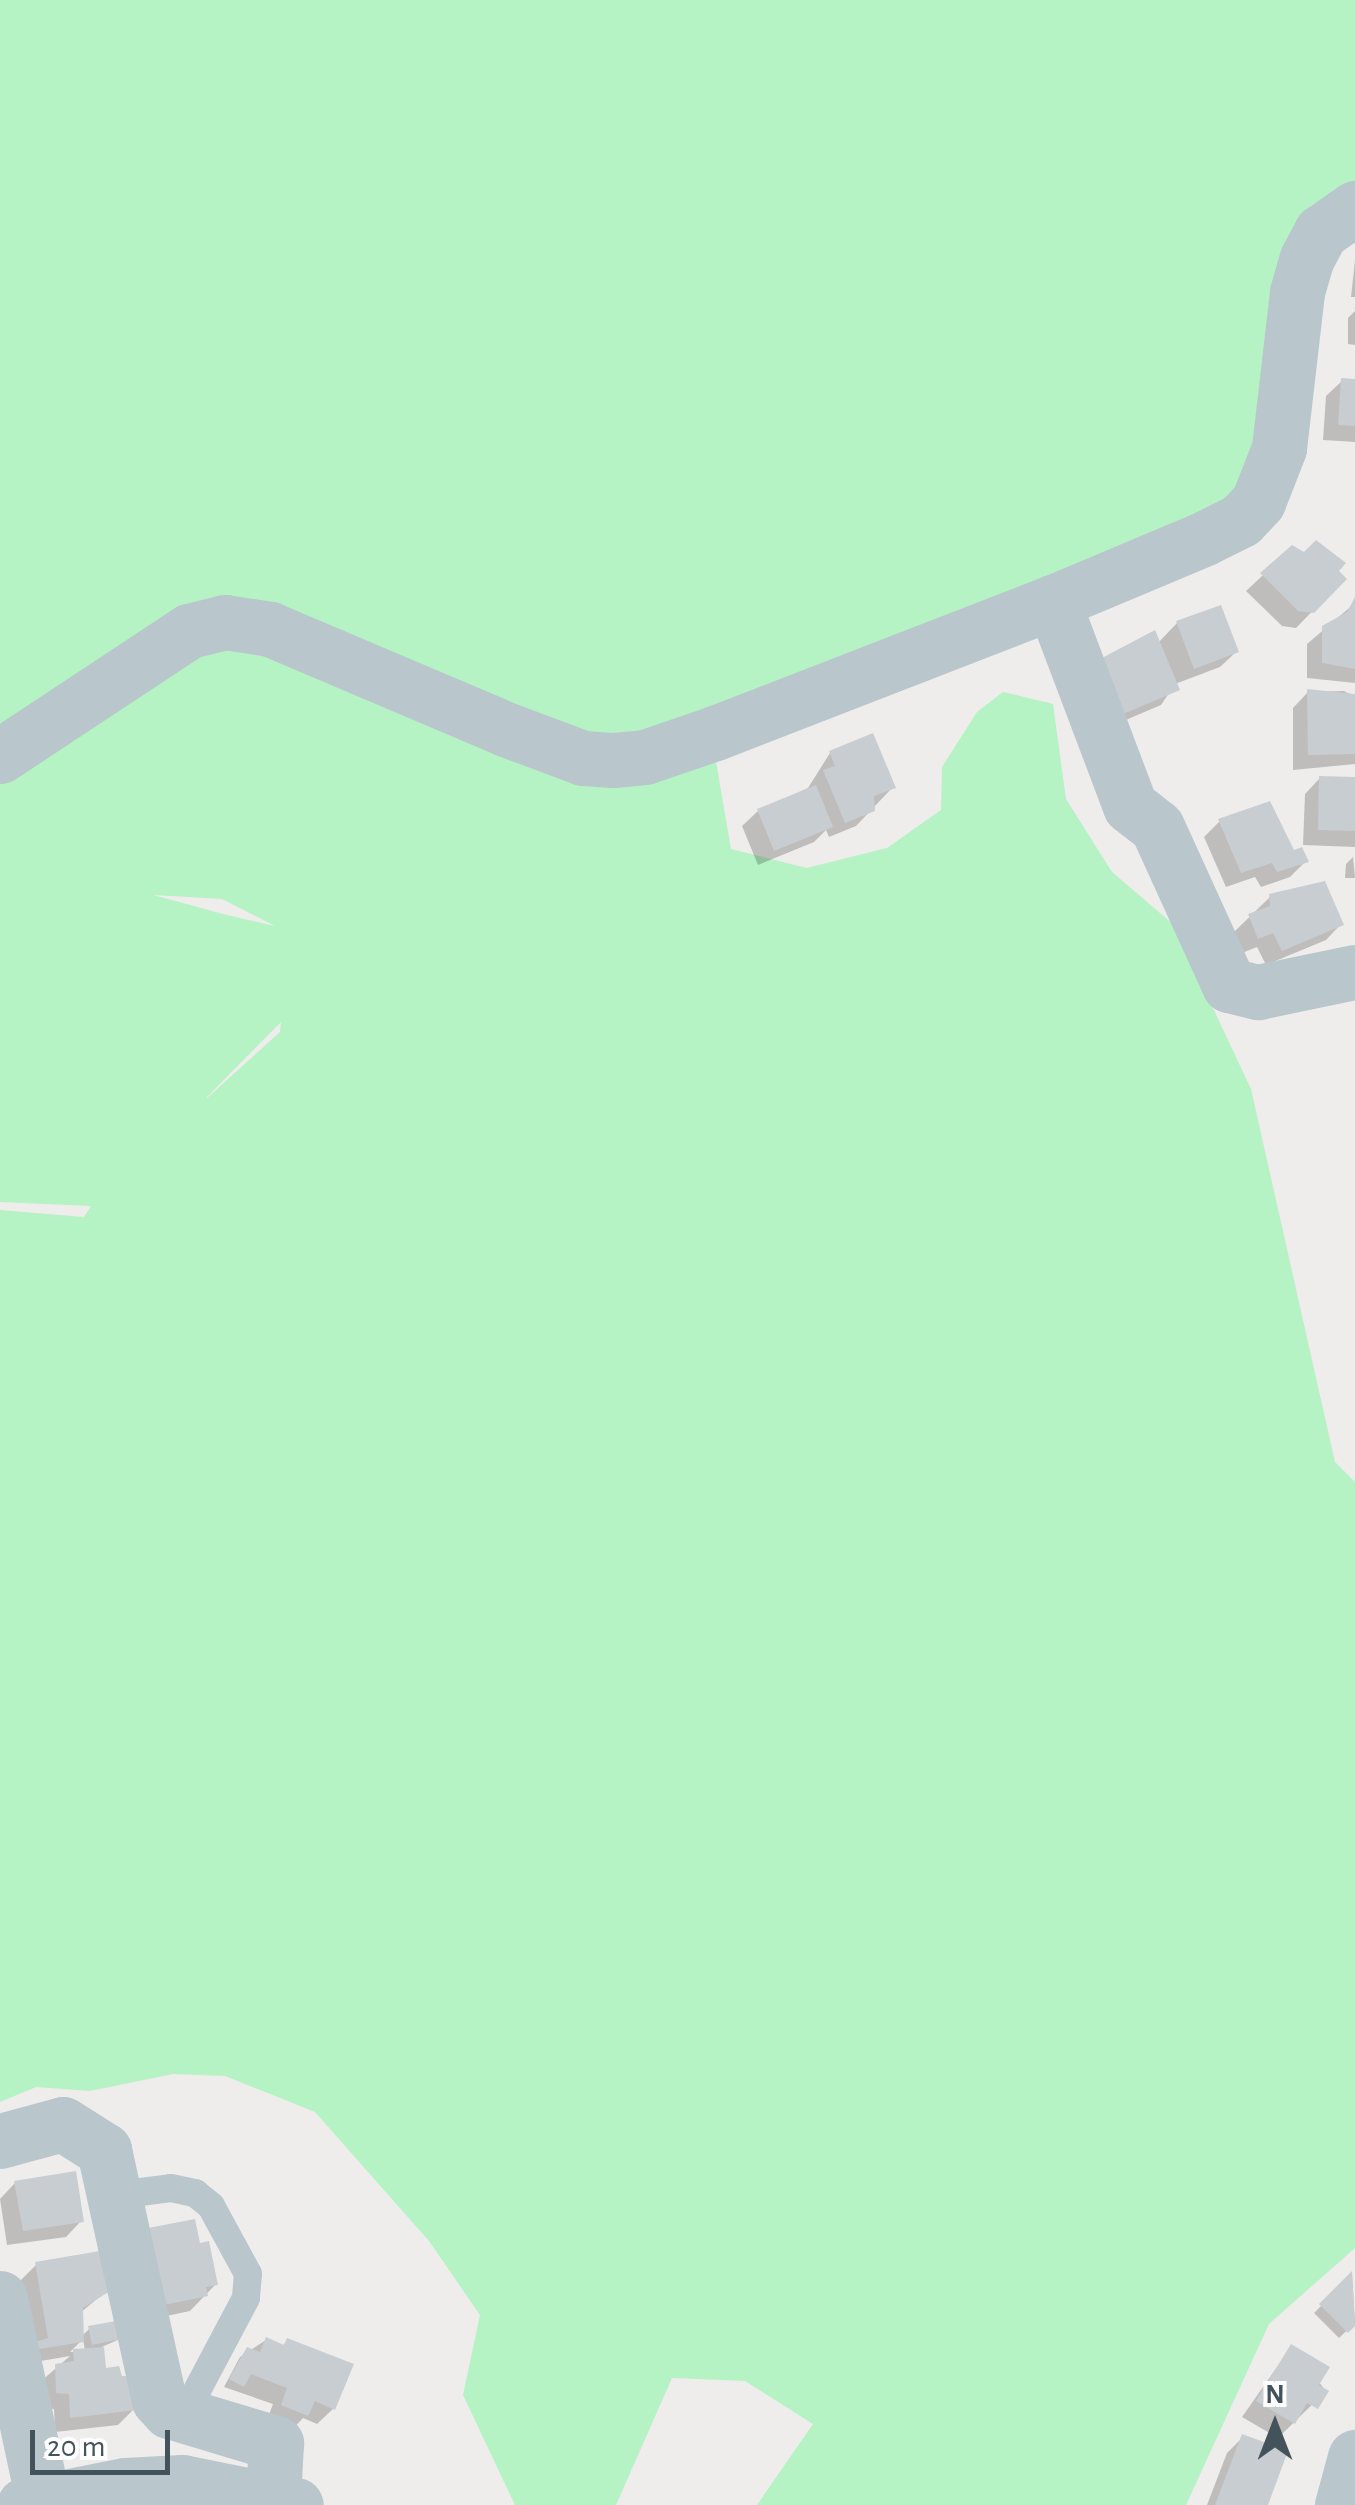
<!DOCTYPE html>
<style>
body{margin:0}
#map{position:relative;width:1355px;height:2505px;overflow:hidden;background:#efecec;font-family:"Alegreya Sans",sans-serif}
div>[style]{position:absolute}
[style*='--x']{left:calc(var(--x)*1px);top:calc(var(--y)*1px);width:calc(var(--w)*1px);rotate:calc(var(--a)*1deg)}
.green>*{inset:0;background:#b5f2c4}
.shadow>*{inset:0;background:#0003}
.building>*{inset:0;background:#c8cdd2}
.service>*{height:28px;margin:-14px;padding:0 14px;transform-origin:14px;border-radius:14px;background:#b9c7cd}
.minor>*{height:55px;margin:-27.5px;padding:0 27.5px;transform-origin:27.5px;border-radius:27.5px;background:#b9c7cd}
.tertiary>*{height:55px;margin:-27.5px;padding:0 27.5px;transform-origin:27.5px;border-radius:27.5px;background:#b9c7cd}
span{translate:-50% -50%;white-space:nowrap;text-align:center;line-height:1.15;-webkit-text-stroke:10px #fff;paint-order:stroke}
.north{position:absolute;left:1225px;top:2375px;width:100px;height:100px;-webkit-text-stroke:8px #fff;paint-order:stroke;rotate:0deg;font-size:28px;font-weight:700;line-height:40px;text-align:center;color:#43535b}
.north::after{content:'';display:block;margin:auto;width:35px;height:45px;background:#43535b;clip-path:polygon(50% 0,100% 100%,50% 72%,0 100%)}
.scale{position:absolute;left:30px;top:2430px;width:140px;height:45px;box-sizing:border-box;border:5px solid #43535b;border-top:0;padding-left:12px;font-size:30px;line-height:35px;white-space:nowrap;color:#43535b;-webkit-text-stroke:8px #fff;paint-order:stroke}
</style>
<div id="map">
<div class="green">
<i style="clip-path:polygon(evenodd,0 0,1355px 0,1355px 207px,1321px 233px,1241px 520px,713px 744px,731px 849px,807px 868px,887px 848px,941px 810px,942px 767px,977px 712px,1003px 692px,1053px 704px,1066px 799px,1112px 872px,1174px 925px,1251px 1089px,1335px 1462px,1355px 1482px,1355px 2248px,1269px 2324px,1186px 2505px,757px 2505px,813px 2424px,745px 2381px,672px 2378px,616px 2505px,515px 2505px,463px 2395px,480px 2315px,429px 2241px,315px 2112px,225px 2076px,173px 2074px,90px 2091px,36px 2087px,0 2102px,0 1210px,84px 1217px,91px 1206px,0 1202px,0 782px,227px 619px,0 757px,0 0,153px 895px,222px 899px,275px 926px,227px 915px,153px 895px,0 0,281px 1022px,280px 1032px,207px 1098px,207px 1097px,281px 1022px)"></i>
</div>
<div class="shadow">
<i style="clip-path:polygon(1355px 260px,1355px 297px,1351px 297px)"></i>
<i style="clip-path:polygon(1355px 311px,1355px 345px,1348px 344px,1348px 318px)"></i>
<i style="clip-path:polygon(1342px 381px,1355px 381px,1355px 442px,1323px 440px,1326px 396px)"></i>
<i style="clip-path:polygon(1292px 548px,1344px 579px,1296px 628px,1282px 626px,1246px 591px)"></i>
<i style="clip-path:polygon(1355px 603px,1355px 683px,1307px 678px,1307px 644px)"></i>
<i style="clip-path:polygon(1177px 623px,1236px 652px,1220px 667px,1175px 684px,1161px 705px,1107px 728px,1158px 643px)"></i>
<i style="clip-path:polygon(1344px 691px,1355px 697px,1355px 764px,1293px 770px,1293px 708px,1308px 692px)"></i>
<i style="clip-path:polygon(830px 753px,893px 787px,856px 826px,829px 837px,826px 830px,814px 842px,758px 865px,742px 826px,758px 811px,808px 788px)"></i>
<i style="clip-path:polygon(1320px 778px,1355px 779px,1355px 847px,1303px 845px,1305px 794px)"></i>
<i style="clip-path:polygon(1220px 821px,1293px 853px,1306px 861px,1290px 877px,1261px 887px,1255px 877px,1226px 887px,1204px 837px)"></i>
<i style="clip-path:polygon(1353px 857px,1355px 878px,1345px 878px,1346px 864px)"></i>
<i style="clip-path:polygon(1270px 897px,1341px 924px,1326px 940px,1266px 965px,1257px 947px,1242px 953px,1234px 932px)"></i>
<i style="clip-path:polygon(15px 2183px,81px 2221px,66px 2237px,7px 2245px,0 2199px)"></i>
<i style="clip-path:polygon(198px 2246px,216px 2284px,190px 2311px,143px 2321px)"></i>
<i style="clip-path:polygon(evenodd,37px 2264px,108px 2290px,80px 2313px,81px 2337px,90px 2328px,122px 2338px,102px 2347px,104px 2371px,134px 2409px,118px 2425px,55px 2432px,54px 2409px,42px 2408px,40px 2382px,70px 2356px,23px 2364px,32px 2348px,21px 2280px,37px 2264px,83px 2339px,85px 2351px,70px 2352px,83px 2339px)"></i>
<i style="clip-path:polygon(1352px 2275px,1355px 2323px,1339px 2338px,1314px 2313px)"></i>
<i style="clip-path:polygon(266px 2340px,282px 2346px,288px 2341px,333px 2409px,317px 2424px,303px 2418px,291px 2431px,267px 2420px,273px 2404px,224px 2387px,240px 2357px)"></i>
<i style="clip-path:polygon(1291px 2347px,1326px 2391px,1278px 2438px,1242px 2417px)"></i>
<i style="clip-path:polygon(1243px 2437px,1266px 2505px,1207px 2505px,1227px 2453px)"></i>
</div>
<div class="building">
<i style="clip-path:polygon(1341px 378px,1355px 379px,1355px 426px,1338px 425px)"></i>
<i style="clip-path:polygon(1316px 540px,1346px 563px,1339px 571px,1347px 579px,1314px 613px,1298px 611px,1260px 573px,1292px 545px,1304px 552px)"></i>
<i style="clip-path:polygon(1355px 597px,1355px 669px,1322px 663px,1322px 626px,1347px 612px)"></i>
<i style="clip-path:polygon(1221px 605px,1239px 652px,1194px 669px,1176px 621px)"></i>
<i style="clip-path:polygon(1155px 630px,1180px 690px,1123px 714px,1100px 659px)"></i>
<i style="clip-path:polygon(1307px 689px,1355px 694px,1355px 754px,1308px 755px)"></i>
<i style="clip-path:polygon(873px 733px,896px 788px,874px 796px,875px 811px,845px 823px,823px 770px,835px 766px,829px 751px)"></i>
<i style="clip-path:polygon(1319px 776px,1355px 777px,1355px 831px,1318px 830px)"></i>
<i style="clip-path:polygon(816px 785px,833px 827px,774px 851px,757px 809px)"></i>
<i style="clip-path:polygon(1270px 801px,1294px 850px,1302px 847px,1309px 862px,1277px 872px,1272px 863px,1241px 873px,1218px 819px)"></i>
<i style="clip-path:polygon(1325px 881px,1344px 925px,1282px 951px,1273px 933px,1258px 939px,1248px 914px,1270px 906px,1269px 894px)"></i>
<i style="clip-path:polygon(76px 2171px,84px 2222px,23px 2231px,14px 2181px)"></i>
<i style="clip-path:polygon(195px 2219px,200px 2243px,209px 2241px,218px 2285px,206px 2287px,208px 2296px,159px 2306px,143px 2229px)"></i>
<i style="clip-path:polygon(106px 2250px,110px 2291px,83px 2308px,84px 2342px,39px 2349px,35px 2342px,48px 2338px,35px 2262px)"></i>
<i style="clip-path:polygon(1352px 2271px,1355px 2326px,1348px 2333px,1319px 2304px)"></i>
<i style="clip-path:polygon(122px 2320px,125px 2338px,92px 2345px,88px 2326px)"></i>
<i style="clip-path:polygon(266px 2337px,284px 2345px,287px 2338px,354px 2364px,335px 2410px,315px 2401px,308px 2416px,281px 2405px,287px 2388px,251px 2374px,244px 2387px,229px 2379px,247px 2347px,260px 2352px)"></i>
<i style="clip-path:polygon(1291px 2344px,1330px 2367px,1319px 2385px,1329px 2391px,1318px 2409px,1307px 2403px,1295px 2424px,1256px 2401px)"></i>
<i style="clip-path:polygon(104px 2347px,106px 2368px,119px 2366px,122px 2376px,132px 2376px,136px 2410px,70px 2418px,69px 2394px,56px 2393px,55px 2364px,74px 2361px,73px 2349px)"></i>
<i style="clip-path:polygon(1242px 2434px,1288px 2451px,1268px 2505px,1215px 2505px)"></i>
</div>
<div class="service">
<i style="--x:117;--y:2195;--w:54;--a:-7.4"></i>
<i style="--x:171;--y:2188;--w:25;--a:12"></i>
<i style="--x:195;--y:2193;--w:21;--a:39"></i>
<i style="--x:211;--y:2206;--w:77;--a:61.4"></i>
<i style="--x:248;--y:2274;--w:24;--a:95"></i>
<i style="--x:246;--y:2298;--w:132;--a:117.9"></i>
</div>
<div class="minor">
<i style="--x:1053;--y:602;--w:218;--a:69.3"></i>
<i style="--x:1130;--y:806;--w:34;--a:38"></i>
<i style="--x:1157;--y:827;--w:174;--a:65.5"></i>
<i style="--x:1229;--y:985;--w:30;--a:14"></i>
<i style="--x:1258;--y:992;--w:99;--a:-11.7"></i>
<i style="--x:0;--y:756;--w:227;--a:-33.5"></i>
<i style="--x:189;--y:631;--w:37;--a:-14"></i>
<i style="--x:225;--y:622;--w:46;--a:8.8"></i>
<i style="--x:270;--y:629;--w:259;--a:23"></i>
<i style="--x:508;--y:730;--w:80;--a:20.5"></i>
<i style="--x:583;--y:758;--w:30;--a:4"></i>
<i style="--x:613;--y:760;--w:32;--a:-5"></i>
<i style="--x:645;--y:757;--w:74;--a:-18.9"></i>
<i style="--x:715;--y:733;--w:362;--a:-21.2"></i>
<i style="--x:1053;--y:602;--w:165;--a:-22.8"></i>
<i style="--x:1205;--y:538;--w:40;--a:-26.6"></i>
<i style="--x:1241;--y:520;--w:25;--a:-47"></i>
<i style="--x:1258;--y:502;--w:58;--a:-68.7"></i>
<i style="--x:1279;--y:448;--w:157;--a:-83.4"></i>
<i style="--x:1297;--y:292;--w:35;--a:-74"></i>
<i style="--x:1307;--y:258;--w:30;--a:-62"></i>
<i style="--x:1321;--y:232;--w:42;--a:-35.2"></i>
<i style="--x:0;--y:2141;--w:65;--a:-15.1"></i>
<i style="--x:63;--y:2124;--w:49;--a:32.4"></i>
<i style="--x:104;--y:2150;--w:256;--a:77.6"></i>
<i style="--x:159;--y:2400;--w:15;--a:48"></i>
<i style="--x:169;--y:2411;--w:112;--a:16.7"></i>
<i style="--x:276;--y:2443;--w:55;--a:93.1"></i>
<i style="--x:0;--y:2298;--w:208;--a:78"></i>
<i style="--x:1342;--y:2505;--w:50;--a:-74.8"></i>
</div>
<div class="tertiary">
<i style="--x:24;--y:2505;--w:103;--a:-11.2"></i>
<i style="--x:125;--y:2485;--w:57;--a:-3"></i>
<i style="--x:182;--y:2482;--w:116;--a:11.4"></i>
</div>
<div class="north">N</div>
<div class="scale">20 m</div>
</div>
